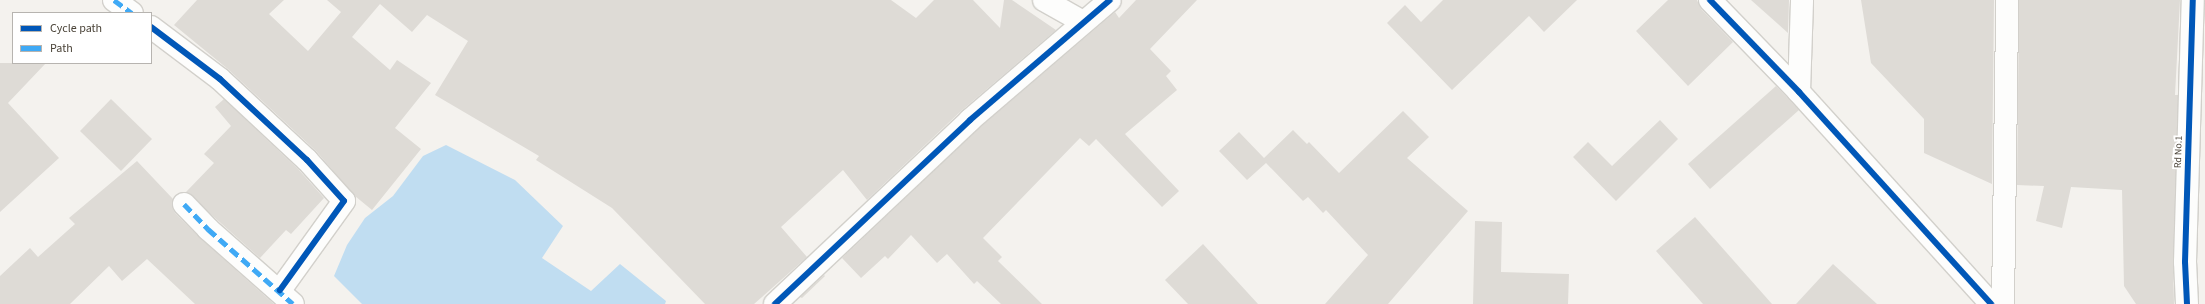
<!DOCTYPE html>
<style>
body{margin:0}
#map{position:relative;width:2205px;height:304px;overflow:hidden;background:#f4f2ee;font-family:"Source Sans 3",sans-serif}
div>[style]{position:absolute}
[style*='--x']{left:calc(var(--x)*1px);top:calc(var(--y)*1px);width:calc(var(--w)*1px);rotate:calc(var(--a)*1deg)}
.water>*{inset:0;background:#c0ddf1}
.building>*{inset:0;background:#dedbd6}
.roads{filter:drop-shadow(1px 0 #d2d0cb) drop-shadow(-1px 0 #d2d0cb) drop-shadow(0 1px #d2d0cb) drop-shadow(0 -1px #d2d0cb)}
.minor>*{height:22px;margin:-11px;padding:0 11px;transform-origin:11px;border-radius:11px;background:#fdfdfc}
.tertiary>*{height:22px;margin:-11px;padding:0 11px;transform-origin:11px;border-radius:11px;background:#fdfdfc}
.quiet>*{height:5px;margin-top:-2.5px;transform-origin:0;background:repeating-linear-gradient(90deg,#3fa9f5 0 10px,transparent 0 15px)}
.cycleway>*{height:6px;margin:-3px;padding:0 3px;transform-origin:3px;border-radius:3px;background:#0057b8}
span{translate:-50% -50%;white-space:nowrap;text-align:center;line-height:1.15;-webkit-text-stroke:4px #fff;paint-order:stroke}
.street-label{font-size:10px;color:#4b4439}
.legend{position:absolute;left:12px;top:12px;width:140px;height:52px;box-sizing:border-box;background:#fff;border:1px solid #b7b4b0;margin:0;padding:5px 7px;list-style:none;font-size:12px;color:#4b4439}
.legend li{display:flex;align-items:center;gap:8px;height:20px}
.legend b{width:20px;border:1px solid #b7b4b0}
</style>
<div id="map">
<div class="water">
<i style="clip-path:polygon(446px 145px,515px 180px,563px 226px,542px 258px,591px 291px,620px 264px,666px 301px,665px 304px,362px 304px,334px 276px,347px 245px,365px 218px,393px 196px,423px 156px)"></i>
</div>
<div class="building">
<i style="clip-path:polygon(197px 0,284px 0,269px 14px,308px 51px,341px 12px,327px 0,891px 0,916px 18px,934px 0,973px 0,1000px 28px,1004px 0,1012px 0,1056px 30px,961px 111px,867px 200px,843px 170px,781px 227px,807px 257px,754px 304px,705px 304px,612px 208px,536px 160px,539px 156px,435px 95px,468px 41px,427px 15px,412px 32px,380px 4px,352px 37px,390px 70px,397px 60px,431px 83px,395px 128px,421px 149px,372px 210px,355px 196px,316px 151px,229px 70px,174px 25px)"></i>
<i style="clip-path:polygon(1136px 0,1197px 0,1150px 49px,1171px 71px,1166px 76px,1177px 90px,1125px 134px,1179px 191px,1162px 207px,1096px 139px,1089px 146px,1080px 138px,983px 238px,1002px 257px,998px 261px,1042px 304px,1001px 304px,977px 281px,974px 284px,947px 254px,937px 263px,911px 235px,888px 259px,885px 256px,861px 278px,842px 258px,978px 129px,1115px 12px,1119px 18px)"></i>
<i style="clip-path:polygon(1443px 0,1577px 0,1544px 32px,1529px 16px,1452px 90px,1387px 23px,1405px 5px,1421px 22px)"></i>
<i style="clip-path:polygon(1668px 0,1697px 0,1701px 9px,1733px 42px,1688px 86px,1636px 31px)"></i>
<i style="clip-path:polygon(1751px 0,1789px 0,1788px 33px)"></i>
<i style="clip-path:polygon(1861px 0,1994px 0,1992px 184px,1924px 153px,1924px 119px,1871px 63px)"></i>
<i style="clip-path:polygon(2019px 0,2180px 0,2175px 95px,2178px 95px,2173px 262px,2174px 304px,2136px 304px,2124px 286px,2122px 190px,2071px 187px,2062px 228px,2036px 221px,2044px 186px,2017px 185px)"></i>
<i style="clip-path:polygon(0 63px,46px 63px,8px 103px,59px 158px,0 212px)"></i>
<i style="clip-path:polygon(1776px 86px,1799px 110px,1710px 189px,1688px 164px)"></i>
<i style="clip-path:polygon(111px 99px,152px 139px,121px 171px,80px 131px)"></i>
<i style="clip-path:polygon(224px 99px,298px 169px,324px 198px,291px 234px,286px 230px,260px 258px,186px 192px,214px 163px,204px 154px,231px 126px,215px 107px)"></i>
<i style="clip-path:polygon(1403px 111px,1429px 137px,1407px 158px,1468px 211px,1388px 304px,1325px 304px,1368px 255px,1326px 210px,1323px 213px,1308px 197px,1303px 201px,1266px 163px,1247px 180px,1219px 151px,1239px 132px,1264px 158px,1293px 130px,1307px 144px,1309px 142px,1339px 173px)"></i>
<i style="clip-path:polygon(1660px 120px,1678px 139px,1616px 201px,1573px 157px,1588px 142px,1612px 166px)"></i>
<i style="clip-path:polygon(137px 161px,173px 199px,172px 207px,175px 213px,200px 238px,274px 304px,195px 304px,147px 259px,122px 281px,109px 266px,70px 304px,0 304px,0 276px,30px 248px,38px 257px,75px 224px,69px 218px)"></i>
<i style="clip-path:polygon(1695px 217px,1772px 304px,1703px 304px,1656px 251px)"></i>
<i style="clip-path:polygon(1475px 221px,1502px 222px,1501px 272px,1569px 274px,1568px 304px,1473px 304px)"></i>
<i style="clip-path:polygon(1203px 244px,1258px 304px,1188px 304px,1165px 280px)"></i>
<i style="clip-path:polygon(1833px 264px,1877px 304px,1796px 304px)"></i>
<i style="clip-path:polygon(824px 275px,825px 276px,802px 298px,800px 297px)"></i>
</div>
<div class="roads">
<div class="minor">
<i style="--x:114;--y:0;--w:22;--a:36"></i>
<i style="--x:1044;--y:0;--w:45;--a:29.4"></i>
<i style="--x:151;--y:27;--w:86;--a:37"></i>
<i style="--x:220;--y:79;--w:119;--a:43"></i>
<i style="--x:307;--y:160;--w:55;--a:47.9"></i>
<i style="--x:344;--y:201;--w:110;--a:125.7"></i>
<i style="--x:1799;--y:92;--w:92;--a:-88.1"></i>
<i style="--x:184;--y:204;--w:35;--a:46"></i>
<i style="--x:208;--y:229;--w:113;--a:41.4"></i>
<i style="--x:2003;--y:304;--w:304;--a:-89.2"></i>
<i style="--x:2187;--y:304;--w:42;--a:-92.7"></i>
<i style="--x:2185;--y:262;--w:262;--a:-88.3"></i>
</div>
<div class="tertiary">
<i style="--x:1710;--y:0;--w:128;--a:45.9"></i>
<i style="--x:1799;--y:92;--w:286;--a:47.8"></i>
<i style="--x:775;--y:304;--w:268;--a:-43.3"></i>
<i style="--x:970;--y:120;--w:184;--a:-40.6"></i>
</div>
</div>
<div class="quiet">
<i style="--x:114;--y:0;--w:22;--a:36"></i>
<i style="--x:184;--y:204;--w:35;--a:46"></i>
<i style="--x:208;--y:229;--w:113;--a:41.4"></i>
</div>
<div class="cycleway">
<i style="--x:1710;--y:0;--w:128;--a:45.9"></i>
<i style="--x:1799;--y:92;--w:286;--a:47.8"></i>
<i style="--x:151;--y:27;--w:86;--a:37"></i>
<i style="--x:220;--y:79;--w:119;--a:43"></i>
<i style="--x:307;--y:160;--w:55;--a:47.9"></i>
<i style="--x:344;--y:201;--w:110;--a:125.7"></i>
<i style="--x:775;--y:304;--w:268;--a:-43.3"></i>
<i style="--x:970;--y:120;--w:184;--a:-40.6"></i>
<i style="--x:2187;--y:304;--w:42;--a:-92.7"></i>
<i style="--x:2185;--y:262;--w:262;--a:-88.3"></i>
</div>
<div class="street-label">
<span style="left:2179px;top:152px;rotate:-88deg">Rd No.1</span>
</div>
<ul class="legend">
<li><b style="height:5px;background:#0057b8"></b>Cycle path</li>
<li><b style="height:5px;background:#3fa9f5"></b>Path</li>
</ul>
</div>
